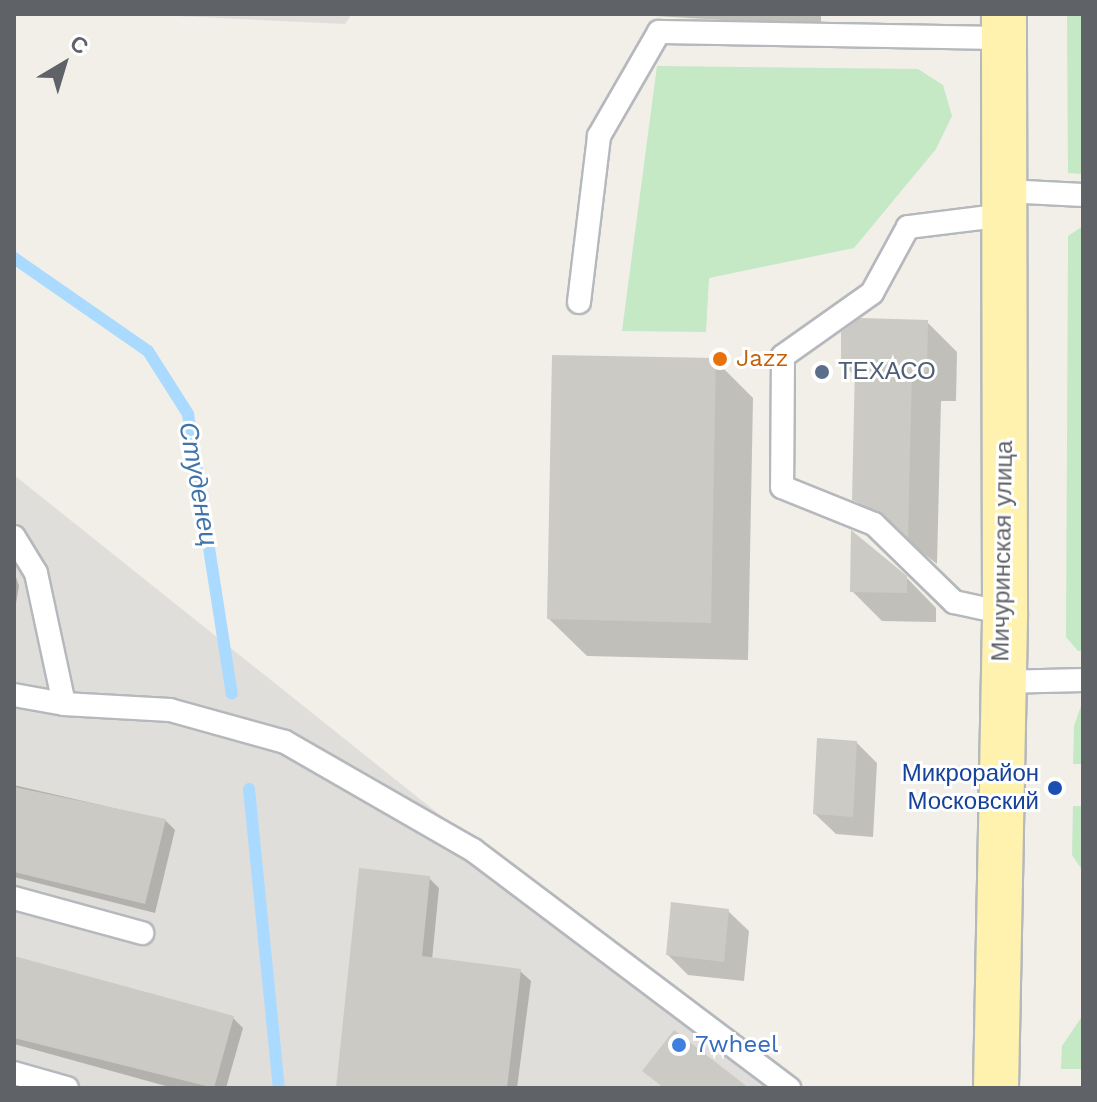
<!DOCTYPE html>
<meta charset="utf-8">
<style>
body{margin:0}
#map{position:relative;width:1097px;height:1102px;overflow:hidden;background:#f1efe8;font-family:"Work Sans",sans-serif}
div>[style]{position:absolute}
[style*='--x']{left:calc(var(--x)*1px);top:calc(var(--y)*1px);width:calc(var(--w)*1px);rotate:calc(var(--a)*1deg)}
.industrial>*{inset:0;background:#e0deda}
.green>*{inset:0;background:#c5e8c5}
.shadow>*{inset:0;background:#0003}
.stream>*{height:12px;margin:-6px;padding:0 6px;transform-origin:6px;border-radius:6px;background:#aadaff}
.building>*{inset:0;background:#cccac5}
.roads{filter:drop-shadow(2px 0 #b5b8bc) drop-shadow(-2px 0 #b5b8bc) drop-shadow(0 2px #b5b8bc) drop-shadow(0 -2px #b5b8bc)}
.service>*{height:22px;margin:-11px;padding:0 11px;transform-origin:11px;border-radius:11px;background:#fff}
.primary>*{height:44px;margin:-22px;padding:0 22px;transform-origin:22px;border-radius:22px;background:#fff2af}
.dots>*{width:22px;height:22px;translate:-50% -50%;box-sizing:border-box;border:4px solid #fff;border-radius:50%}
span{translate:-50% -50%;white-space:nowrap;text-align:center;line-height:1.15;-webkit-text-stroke:6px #fff;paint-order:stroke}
.food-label{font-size:24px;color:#c56008}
.left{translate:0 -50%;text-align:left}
.service-label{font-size:24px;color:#4e5e75}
.street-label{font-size:24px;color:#5f6368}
.transit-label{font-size:24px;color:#164399}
.right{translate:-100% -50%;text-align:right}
.shop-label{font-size:24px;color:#366cbe}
.water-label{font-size:26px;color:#4174aa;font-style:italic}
.frame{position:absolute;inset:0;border:16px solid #5f6368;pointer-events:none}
.north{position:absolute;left:24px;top:24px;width:80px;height:80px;-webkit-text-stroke:6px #fff;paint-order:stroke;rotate:38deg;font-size:22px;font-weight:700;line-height:32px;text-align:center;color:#5f6368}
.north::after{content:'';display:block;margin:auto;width:28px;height:36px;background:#5f6368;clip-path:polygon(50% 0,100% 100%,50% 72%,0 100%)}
</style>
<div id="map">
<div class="industrial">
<i style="clip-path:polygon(135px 14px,352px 14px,345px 24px)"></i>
<i style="clip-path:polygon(14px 475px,782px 1088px,14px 1088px)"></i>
</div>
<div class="green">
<i style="clip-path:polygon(1067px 14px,1083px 14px,1083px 174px,1068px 173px)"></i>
<i style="clip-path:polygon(657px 66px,918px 69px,943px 85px,952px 116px,936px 149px,854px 248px,709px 278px,706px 332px,622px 331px)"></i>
<i style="clip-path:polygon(1083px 226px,1083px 651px,1078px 651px,1066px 637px,1068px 252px,1068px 236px)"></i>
<i style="clip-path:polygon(1083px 700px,1083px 764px,1073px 764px,1074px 726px)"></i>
<i style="clip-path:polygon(1073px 806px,1083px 806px,1083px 871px,1072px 855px)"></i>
<i style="clip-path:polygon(1083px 924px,1083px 1069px,1061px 1069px,1062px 1046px,1083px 1015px)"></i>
</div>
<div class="shadow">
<i style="clip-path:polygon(622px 14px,821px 14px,821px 26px)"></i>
<i style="clip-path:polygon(927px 322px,957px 352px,956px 401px,941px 401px,937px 564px,854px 499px,857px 378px,843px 364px)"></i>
<i style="clip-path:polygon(715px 360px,753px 398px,748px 660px,587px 656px,549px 619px)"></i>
<i style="clip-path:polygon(14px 571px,19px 586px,14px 615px)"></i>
<i style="clip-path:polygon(906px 577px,936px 608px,936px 622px,882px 621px,852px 591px)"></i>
<i style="clip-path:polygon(856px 742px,877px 763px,873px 837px,836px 834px,815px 814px)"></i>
<i style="clip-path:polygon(14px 785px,165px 820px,175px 830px,155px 913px,14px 877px)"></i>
<i style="clip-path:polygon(429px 878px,439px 888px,432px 960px,520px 971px,531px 981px,517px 1088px,338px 1088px)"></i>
<i style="clip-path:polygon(728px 911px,749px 931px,744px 981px,688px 975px,668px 955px)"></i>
<i style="clip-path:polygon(14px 958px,233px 1018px,243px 1028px,226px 1088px,173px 1088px,14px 1044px)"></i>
</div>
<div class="stream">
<i style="--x:14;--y:258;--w:163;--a:34.8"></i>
<i style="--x:148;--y:351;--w:75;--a:57.6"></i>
<i style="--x:188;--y:414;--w:283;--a:81.1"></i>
<i style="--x:249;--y:789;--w:301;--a:84.3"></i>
</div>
<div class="building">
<i style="clip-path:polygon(860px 318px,928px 320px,927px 372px,912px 372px,908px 538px,883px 514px,852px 500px,855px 365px,841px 365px,841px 332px)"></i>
<i style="clip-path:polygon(552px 355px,716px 358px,711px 623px,547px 619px)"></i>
<i style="clip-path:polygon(851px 530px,907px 576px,907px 593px,850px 592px)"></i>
<i style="clip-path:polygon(817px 738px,857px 741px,853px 817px,813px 814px)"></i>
<i style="clip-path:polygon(14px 787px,166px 819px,145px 904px,14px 872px)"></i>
<i style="clip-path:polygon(359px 868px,430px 876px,422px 956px,521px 969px,507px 1088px,336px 1088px)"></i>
<i style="clip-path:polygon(671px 902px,729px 909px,724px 962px,666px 955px)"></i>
<i style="clip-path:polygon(14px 956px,234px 1016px,214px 1088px,14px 1038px)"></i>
<i style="clip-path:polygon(674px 1030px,749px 1088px,664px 1088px,642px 1071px)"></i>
</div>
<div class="roads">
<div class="service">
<i style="--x:1005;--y:191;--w:78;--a:2.9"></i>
<i style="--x:1005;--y:215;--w:98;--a:172.9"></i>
<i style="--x:908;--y:227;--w:75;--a:118.6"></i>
<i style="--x:872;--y:293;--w:109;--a:144.7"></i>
<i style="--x:783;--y:356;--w:131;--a:90.4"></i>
<i style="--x:782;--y:487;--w:99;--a:21.9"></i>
<i style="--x:874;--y:524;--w:112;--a:44.3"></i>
<i style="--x:954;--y:602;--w:52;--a:12.2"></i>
<i style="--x:579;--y:302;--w:167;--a:-83.1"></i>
<i style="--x:599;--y:136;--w:120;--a:-60"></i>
<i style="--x:659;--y:32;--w:344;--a:1"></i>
<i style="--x:14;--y:537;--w:42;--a:58.6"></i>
<i style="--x:36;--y:573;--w:134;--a:77.9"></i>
<i style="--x:64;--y:704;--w:106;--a:3.2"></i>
<i style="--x:170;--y:710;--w:119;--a:15.5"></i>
<i style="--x:285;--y:742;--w:217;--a:29.9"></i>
<i style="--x:473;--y:850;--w:396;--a:37"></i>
<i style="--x:1001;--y:682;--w:82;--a:-1.4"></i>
<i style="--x:14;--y:695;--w:51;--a:10.2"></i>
<i style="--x:14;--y:898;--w:133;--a:15.3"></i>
<i style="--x:14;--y:1073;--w:55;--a:15.8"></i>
</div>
<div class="primary">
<i style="--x:996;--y:1088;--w:475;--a:-88.9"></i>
<i style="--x:1005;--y:613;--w:599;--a:-90.1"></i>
</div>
</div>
<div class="dots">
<i style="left:720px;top:359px;background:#e8710a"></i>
<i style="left:822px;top:372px;background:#5c6f8a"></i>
<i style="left:1055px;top:788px;background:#1a4fb4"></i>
<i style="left:679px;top:1045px;background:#3f7fe0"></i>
</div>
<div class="food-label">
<span class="left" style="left:736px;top:359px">Jazz</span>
</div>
<div class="service-label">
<span class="left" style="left:838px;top:372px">ТЕХАСО</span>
</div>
<div class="street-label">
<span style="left:1003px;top:551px;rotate:-89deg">Мичуринская улица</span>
</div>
<div class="transit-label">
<span class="right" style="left:1039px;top:788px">Микрорайон<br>Московский</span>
</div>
<div class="shop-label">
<span class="left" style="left:695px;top:1045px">7wheel</span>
</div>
<div class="water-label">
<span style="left:198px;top:484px;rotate:80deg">Студенец</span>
</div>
<div class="frame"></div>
<div class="north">С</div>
</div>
